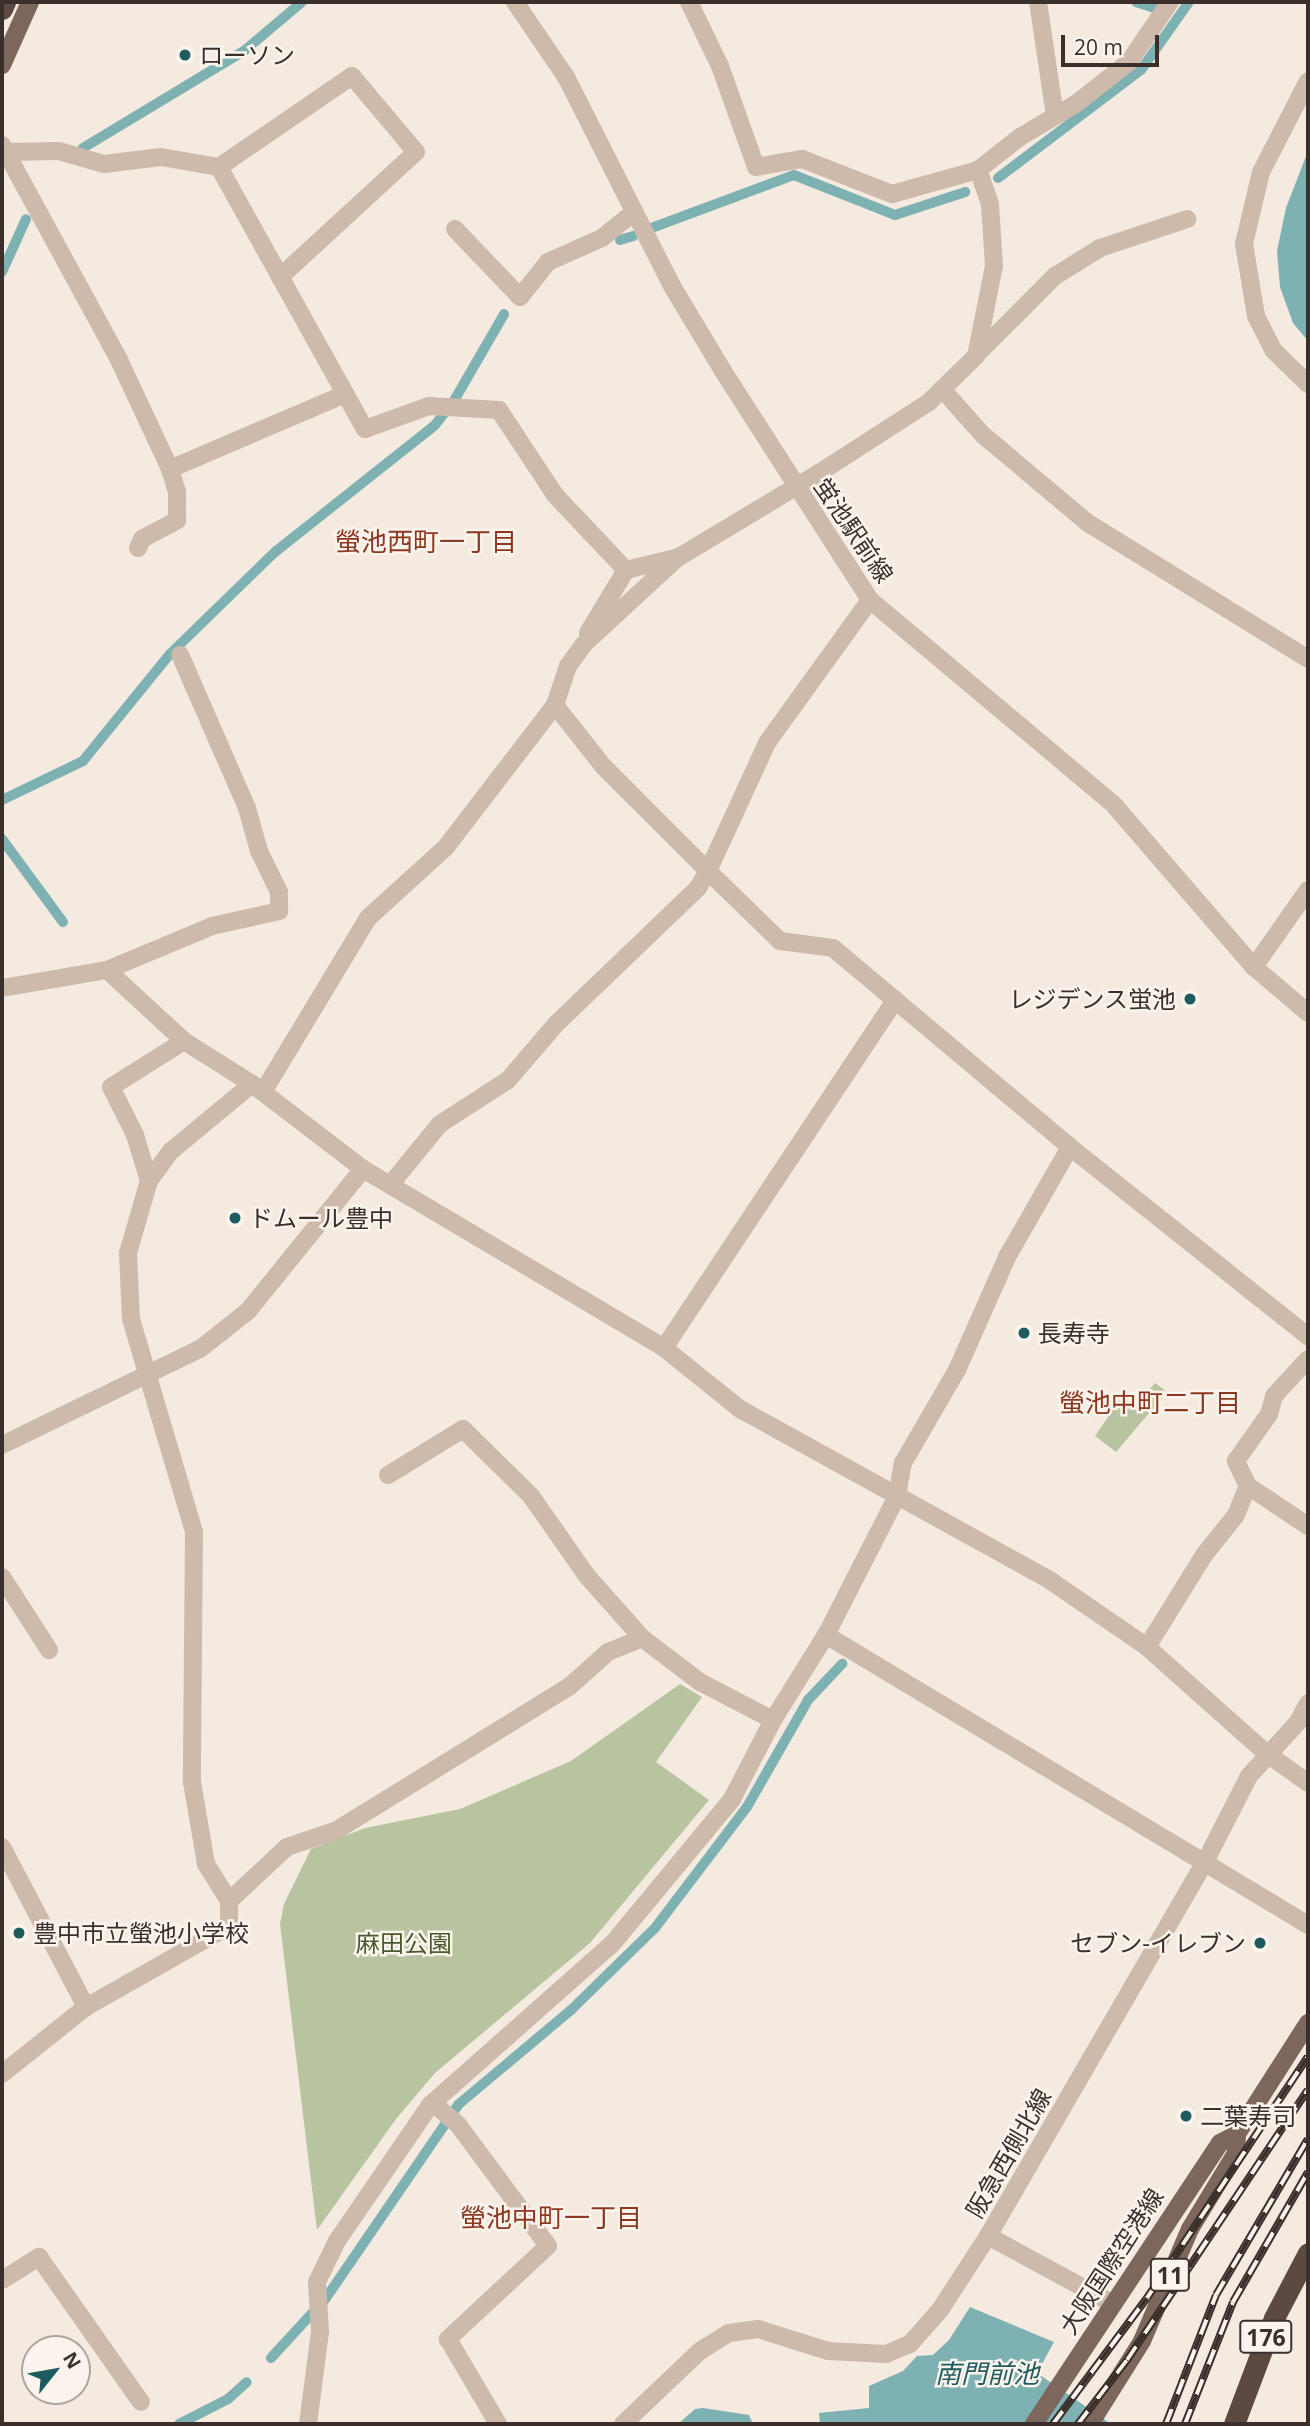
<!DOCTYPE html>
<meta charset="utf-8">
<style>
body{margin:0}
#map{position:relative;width:1310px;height:2426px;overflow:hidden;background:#f4eae0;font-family:"Open Sans","Noto Sans JP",sans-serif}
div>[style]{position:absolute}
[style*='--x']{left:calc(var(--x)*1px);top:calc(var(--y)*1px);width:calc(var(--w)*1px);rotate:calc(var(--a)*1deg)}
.green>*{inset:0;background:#b8c49f}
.water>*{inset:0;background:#7eb1b2}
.stream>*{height:10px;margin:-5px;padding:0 5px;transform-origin:5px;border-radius:5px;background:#7eb1b2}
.street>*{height:18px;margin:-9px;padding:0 9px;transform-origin:9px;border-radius:9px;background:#cdbaab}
.primary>*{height:18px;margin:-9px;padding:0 9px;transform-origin:9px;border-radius:9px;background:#7d665b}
.highway>*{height:21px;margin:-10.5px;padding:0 10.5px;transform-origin:10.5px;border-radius:10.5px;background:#5c4941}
.rail>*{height:8px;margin-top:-4px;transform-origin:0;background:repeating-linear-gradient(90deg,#fbf4ed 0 16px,#3a2f2a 0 32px);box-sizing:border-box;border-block:2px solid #3a2f2a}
.dots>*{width:19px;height:19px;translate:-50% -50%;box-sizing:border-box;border:4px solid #fbf4ed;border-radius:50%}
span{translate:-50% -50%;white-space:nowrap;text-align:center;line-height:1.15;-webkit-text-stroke:5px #fbf4ed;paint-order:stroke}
.shield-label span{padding:2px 5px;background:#fbf4ed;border:2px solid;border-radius:5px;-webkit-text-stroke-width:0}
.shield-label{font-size:23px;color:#3a2f2a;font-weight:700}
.poi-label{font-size:24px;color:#3a2f2a}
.left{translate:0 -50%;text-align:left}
.right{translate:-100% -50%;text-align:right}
.street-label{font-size:24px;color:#3a2f2a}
.park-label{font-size:24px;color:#4a5a2d}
.neighbourhood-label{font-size:26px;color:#8c3821}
.water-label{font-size:26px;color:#1e5b5e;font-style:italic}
.frame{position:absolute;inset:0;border:4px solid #3a2f2a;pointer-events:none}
.north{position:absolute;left:21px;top:2335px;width:70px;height:70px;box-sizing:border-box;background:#fbf4ed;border:2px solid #aea59f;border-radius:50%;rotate:59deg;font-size:19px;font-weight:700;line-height:28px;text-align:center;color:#3a2f2a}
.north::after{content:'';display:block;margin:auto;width:24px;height:32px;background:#1e5b5e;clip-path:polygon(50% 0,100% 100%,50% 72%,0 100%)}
.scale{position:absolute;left:1061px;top:35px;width:98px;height:32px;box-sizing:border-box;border:4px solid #3a2f2a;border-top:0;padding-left:9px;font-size:21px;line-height:24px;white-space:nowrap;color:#3a2f2a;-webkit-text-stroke:5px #fbf4ed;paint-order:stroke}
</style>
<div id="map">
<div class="green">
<i style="clip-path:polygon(1155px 1383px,1167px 1392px,1116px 1452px,1095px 1436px,1122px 1397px,1135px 1406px)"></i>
<i style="clip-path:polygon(680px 1684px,702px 1697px,656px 1762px,709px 1800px,590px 1943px,435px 2073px,396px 2119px,317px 2230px,280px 1924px,284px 1904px,311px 1849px,365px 1828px,460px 1809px,571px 1761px)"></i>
</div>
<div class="water">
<i style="clip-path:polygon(1308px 151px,1308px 341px,1293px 323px,1280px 287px,1277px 251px,1286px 208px)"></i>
<i style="clip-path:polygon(970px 2307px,1054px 2342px,1037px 2373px,1111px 2424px,820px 2424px,819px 2413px,869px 2408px,869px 2386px,903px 2371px,917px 2356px,933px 2355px,949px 2340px)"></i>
<i style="clip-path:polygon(703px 2408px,749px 2415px,753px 2424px,678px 2424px,695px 2409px)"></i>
</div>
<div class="stream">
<i style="--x:1136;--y:2;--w:32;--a:18"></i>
<i style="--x:83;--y:148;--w:188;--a:-31.1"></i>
<i style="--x:244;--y:51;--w:76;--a:-40.2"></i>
<i style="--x:998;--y:178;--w:179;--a:-37.1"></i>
<i style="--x:1141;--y:70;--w:83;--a:-54.8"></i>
<i style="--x:654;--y:227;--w:149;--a:-20.4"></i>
<i style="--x:794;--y:175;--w:109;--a:21.6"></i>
<i style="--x:895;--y:215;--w:74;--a:-18.2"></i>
<i style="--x:620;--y:240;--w:14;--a:-17"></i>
<i style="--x:2;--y:272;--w:58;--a:-65.6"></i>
<i style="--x:2;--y:800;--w:90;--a:-25.7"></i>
<i style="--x:83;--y:761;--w:138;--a:-50.9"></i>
<i style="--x:170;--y:654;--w:146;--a:-44.2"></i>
<i style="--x:275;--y:552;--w:204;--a:-38.4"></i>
<i style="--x:435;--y:425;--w:33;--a:-52"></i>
<i style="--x:455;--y:399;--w:98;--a:-60"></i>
<i style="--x:2;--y:839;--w:103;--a:53.7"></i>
<i style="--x:271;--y:2358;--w:81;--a:-47.5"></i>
<i style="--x:326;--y:2298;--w:235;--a:-55.6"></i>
<i style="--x:459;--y:2104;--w:146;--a:-40"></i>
<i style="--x:571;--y:2010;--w:117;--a:-44.3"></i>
<i style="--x:655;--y:1928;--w:152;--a:-52.8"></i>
<i style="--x:747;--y:1807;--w:123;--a:-60.3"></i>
<i style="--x:808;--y:1700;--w:50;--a:-46.6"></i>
<i style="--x:179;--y:2424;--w:55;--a:-27"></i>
<i style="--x:228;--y:2399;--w:25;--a:-42"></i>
</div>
<div class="street">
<i style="--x:515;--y:2;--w:91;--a:55.8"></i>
<i style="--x:566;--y:77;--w:234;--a:63.1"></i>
<i style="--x:672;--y:286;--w:99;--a:59"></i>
<i style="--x:723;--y:371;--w:272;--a:57.3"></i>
<i style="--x:870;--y:600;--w:319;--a:40"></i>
<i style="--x:1114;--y:805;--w:214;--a:49.2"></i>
<i style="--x:1254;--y:967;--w:71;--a:40.4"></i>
<i style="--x:689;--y:2;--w:71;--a:64.2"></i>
<i style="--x:720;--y:66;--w:107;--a:70.4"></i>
<i style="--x:756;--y:167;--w:47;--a:-9.9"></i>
<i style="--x:802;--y:159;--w:97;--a:21.3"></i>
<i style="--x:892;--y:194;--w:89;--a:-15.6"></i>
<i style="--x:978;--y:170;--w:53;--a:-38.2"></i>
<i style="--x:1020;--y:137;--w:66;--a:-30.8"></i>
<i style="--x:1077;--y:103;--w:66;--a:-38.3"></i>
<i style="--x:1129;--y:62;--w:73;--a:-55.7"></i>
<i style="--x:1038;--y:2;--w:115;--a:81.5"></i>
<i style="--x:1308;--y:81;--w:102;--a:117.3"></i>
<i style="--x:1261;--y:172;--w:74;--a:103.3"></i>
<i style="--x:1244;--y:244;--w:73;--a:80.5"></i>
<i style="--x:1256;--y:316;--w:39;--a:63"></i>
<i style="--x:1274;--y:351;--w:47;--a:44.1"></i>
<i style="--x:2;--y:145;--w:245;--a:61.4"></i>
<i style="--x:119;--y:360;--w:120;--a:64.9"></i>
<i style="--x:170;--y:469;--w:190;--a:-23.2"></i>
<i style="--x:6;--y:152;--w:53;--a:-1.1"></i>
<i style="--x:59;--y:151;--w:47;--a:16.1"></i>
<i style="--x:104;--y:164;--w:57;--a:-7"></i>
<i style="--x:161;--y:157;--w:59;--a:9.8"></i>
<i style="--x:219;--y:167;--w:300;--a:60.9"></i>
<i style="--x:365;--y:429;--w:68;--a:-19.8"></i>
<i style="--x:429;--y:406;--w:70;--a:3.3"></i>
<i style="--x:499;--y:410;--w:102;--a:56.6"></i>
<i style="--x:555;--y:495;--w:103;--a:46.6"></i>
<i style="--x:626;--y:570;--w:55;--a:-13.8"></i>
<i style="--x:679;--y:557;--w:163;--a:-31"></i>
<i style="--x:819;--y:473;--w:131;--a:-32.8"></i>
<i style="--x:929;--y:402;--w:66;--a:-44.4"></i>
<i style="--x:976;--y:356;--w:92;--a:-78.7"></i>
<i style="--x:994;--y:266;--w:62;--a:-93.7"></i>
<i style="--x:990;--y:204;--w:36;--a:-109"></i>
<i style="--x:219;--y:167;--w:161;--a:-34.4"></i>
<i style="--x:352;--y:76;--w:99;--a:49.9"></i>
<i style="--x:416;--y:152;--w:185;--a:137.4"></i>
<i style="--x:455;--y:229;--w:94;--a:46.3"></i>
<i style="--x:520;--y:297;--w:45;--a:-51.3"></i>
<i style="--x:548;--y:262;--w:59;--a:-24"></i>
<i style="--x:602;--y:238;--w:40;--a:-39"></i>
<i style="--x:978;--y:353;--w:109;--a:-45"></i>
<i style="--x:1055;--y:276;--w:53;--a:-31.9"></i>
<i style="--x:1100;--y:248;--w:92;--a:-18.4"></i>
<i style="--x:943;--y:390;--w:60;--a:48.4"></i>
<i style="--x:983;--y:435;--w:137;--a:40"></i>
<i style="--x:1088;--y:523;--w:259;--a:31.7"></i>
<i style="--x:138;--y:548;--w:10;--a:-66"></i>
<i style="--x:142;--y:539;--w:40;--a:-28"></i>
<i style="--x:177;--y:520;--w:28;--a:-90"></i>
<i style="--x:177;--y:492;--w:24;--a:-107"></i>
<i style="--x:870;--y:600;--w:176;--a:125.8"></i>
<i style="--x:767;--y:743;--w:141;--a:114.7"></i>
<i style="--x:708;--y:871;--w:100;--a:44.2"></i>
<i style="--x:780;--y:941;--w:53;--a:7.5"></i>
<i style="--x:833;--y:948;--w:309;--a:40"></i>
<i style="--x:1070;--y:1147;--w:304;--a:38.5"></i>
<i style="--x:588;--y:633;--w:74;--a:-58.9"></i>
<i style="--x:1254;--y:967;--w:94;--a:-55"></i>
<i style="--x:107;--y:970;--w:105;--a:42.7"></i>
<i style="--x:184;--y:1041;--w:80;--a:32.3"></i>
<i style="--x:252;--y:1084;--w:140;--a:37.4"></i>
<i style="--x:363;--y:1169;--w:350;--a:30.7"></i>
<i style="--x:664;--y:1348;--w:97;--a:38.8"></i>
<i style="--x:740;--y:1409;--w:355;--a:28.9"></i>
<i style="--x:1051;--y:1581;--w:116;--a:34.5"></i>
<i style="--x:1147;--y:1647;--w:159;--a:41.7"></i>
<i style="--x:1266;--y:1753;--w:52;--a:35.5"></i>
<i style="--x:2;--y:988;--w:107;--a:-9.7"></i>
<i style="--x:107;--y:970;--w:114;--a:-22.7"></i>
<i style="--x:212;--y:926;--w:69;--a:-12.6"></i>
<i style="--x:279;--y:911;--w:19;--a:-90"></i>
<i style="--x:279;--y:892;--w:46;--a:-116"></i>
<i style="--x:259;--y:851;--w:45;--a:-105.6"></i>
<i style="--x:247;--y:808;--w:167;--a:-113.6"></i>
<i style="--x:184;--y:1041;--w:86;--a:147.8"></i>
<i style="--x:111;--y:1087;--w:54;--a:63.4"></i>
<i style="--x:135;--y:1135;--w:48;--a:73.1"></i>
<i style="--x:149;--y:1181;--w:75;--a:106.3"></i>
<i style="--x:128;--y:1253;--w:66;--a:87.4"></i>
<i style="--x:131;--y:1319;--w:222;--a:73.5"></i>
<i style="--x:194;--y:1532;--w:250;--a:90.5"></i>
<i style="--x:192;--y:1782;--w:83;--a:80.3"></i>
<i style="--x:206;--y:1864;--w:44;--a:58.1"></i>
<i style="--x:263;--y:1092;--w:203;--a:-58.9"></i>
<i style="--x:368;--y:918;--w:105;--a:-42.3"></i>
<i style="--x:446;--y:847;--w:179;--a:-52.5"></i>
<i style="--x:149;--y:1181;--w:37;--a:-54"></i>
<i style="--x:171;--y:1151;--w:105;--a:-39.6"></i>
<i style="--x:390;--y:1185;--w:79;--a:-50.7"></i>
<i style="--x:440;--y:1124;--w:81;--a:-32.9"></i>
<i style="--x:508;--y:1080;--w:74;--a:-49.4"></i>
<i style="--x:556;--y:1024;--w:197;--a:-43.8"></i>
<i style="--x:698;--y:888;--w:20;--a:-60"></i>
<i style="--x:708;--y:871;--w:148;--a:-135"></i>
<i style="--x:603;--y:766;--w:78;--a:-128.2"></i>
<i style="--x:555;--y:705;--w:41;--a:-71.6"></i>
<i style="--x:568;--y:666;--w:26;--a:-54"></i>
<i style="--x:583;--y:645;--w:125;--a:-42.7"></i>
<i style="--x:664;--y:1348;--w:418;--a:-56.4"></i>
<i style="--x:2;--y:1445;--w:220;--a:-25.9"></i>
<i style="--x:200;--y:1349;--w:61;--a:-38.4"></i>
<i style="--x:248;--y:1311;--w:183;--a:-51"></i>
<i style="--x:388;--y:1475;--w:88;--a:-31.5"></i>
<i style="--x:463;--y:1429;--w:95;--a:44.6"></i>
<i style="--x:531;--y:1496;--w:98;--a:55"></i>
<i style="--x:587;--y:1576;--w:83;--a:48.4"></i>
<i style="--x:1248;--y:1486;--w:28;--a:-116"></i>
<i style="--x:1236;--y:1461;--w:57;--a:-54.9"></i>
<i style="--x:1269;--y:1414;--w:19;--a:-74"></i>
<i style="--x:1274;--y:1396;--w:50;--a:-47.4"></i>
<i style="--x:2;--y:1577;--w:87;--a:57.2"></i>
<i style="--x:826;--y:1635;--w:563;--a:31.03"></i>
<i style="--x:1147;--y:1647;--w:108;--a:-58.2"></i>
<i style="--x:1204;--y:1555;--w:51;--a:-51.3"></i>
<i style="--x:1236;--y:1515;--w:31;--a:-68"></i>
<i style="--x:1248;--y:1486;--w:72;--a:33.7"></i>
<i style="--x:2;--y:1847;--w:181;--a:62.3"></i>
<i style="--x:2;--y:2074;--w:107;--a:-38.6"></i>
<i style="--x:86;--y:2007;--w:164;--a:-29.5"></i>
<i style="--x:229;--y:1926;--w:25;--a:-90"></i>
<i style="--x:229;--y:1901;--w:79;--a:-43"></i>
<i style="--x:287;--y:1847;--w:53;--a:-18.8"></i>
<i style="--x:337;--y:1830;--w:274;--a:-31.7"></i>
<i style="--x:570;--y:1686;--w:51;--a:-41.8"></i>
<i style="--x:608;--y:1652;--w:37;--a:-22"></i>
<i style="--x:642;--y:1638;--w:73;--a:37.2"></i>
<i style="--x:700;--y:1682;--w:82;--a:27.5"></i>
<i style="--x:433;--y:2103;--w:35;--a:41"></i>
<i style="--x:459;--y:2126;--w:149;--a:53.4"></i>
<i style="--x:548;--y:2246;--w:137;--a:137.1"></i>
<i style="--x:448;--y:2339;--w:99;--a:59.5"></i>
<i style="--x:988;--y:2236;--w:142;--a:28.5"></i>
<i style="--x:2;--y:2280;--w:44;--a:-31.9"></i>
<i style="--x:39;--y:2257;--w:177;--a:54.9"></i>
<i style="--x:308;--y:2424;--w:94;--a:-82.6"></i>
<i style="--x:320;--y:2331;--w:49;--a:-93.5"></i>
<i style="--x:317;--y:2282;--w:46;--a:-64"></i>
<i style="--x:337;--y:2241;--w:165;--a:-55.6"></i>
<i style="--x:430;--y:2105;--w:244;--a:-41.5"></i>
<i style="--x:613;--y:1943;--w:187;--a:-50.4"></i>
<i style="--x:732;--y:1799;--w:89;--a:-62.6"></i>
<i style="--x:773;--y:1720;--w:100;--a:-58.1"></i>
<i style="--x:826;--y:1635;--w:156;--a:-62.9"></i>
<i style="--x:897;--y:1496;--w:34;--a:-80"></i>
<i style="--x:903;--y:1463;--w:108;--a:-59.9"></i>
<i style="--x:957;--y:1370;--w:124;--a:-66.1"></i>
<i style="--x:1007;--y:1257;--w:127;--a:-60.2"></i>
<i style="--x:623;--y:2424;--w:106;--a:-43.5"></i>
<i style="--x:700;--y:2351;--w:34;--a:-32"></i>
<i style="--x:729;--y:2333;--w:29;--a:-8"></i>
<i style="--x:758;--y:2329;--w:73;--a:17.4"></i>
<i style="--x:828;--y:2351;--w:58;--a:3"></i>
<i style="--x:886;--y:2354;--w:26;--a:-23"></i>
<i style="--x:910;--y:2344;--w:45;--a:-48.6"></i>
<i style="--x:940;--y:2310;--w:88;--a:-57"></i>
<i style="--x:988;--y:2236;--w:432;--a:-59.9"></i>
<i style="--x:1205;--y:1862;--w:97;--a:-62.9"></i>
<i style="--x:1249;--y:1776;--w:73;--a:-47.8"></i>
<i style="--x:1298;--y:1722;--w:21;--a:-62"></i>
</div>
<div class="primary">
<i style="--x:2;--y:65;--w:69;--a:-66"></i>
<i style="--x:1034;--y:2424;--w:337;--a:-56.5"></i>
<i style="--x:1220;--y:2143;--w:19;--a:-28"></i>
<i style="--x:1090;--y:2424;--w:98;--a:-57.9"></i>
<i style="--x:1142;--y:2341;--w:122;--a:-66.8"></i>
<i style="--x:1190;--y:2229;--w:89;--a:-58.8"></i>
<i style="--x:1236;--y:2153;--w:19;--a:-87"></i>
<i style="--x:1237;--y:2134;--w:132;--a:-57.4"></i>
</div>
<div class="highway">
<i style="--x:2;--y:9;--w:8;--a:-67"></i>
<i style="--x:1234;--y:2424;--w:113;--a:-69.3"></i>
<i style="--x:1274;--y:2318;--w:73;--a:-62.4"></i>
</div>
<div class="rail">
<i style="--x:1053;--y:2424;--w:157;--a:-53.3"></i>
<i style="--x:1147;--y:2298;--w:290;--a:-56.3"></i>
<i style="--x:1078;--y:2424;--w:81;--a:-52.6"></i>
<i style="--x:1127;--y:2360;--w:325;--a:-56.2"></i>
<i style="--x:1166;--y:2424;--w:138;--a:-68.8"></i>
<i style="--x:1216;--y:2295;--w:181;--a:-59.5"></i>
<i style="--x:1185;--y:2424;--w:131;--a:-68.5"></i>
<i style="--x:1233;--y:2302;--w:150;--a:-60"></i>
</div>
<div class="dots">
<i style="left:185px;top:55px;background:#1e5b5e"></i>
<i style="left:1190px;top:999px;background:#1e5b5e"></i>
<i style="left:235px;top:1218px;background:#1e5b5e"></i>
<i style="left:1024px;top:1333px;background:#1e5b5e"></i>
<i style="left:19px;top:1933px;background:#1e5b5e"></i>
<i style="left:1260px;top:1943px;background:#1e5b5e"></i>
<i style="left:1186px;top:2116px;background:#1e5b5e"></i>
</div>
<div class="shield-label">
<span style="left:1170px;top:2275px">11</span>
<span style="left:1266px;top:2337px">176</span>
</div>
<div class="poi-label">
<span class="left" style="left:199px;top:55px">ローソン</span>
<span class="right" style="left:1176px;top:999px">レジデンス蛍池</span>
<span class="left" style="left:249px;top:1218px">ドムール豊中</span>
<span class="left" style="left:1038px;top:1333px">長寿寺</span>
<span class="left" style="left:33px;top:1933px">豊中市立螢池小学校</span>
<span class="right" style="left:1246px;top:1943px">セブン-イレブン</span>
<span class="left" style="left:1200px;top:2116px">二葉寿司</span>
</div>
<div class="street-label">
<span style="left:854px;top:530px;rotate:56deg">蛍池駅前線</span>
<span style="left:1008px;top:2153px;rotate:-60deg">阪急西側北線</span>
<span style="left:1111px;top:2261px;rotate:-57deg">大阪国際空港線</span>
</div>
<div class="park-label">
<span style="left:404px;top:1943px">麻田公園</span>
</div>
<div class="neighbourhood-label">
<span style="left:426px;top:542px">螢池西町一丁目</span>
<span style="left:1150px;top:1403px">螢池中町二丁目</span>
<span style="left:551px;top:2218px">螢池中町一丁目</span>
</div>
<div class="water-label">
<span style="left:987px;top:2374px">南門前池</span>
</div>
<div class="frame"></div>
<div class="north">N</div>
<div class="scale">20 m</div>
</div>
